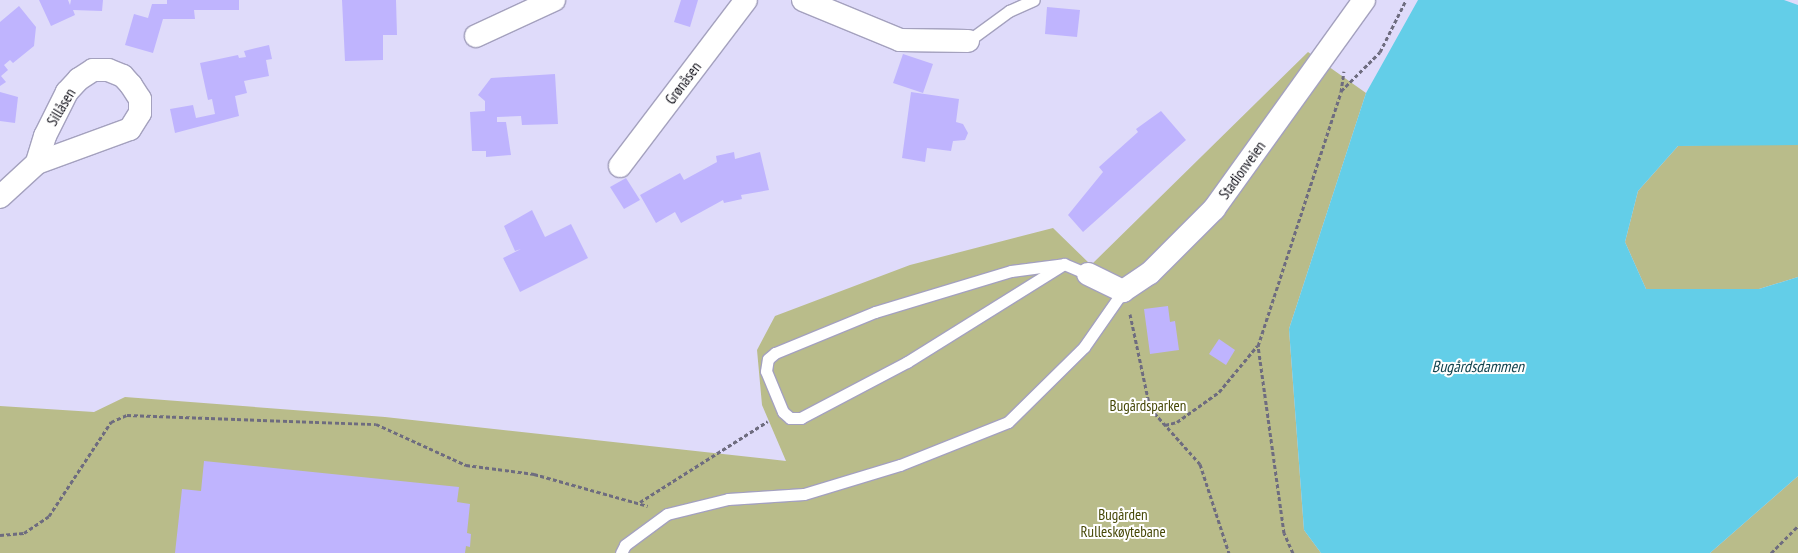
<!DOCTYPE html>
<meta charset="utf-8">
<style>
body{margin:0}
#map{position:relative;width:1798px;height:553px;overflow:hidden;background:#dfdbfa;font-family:"PT Sans Narrow",sans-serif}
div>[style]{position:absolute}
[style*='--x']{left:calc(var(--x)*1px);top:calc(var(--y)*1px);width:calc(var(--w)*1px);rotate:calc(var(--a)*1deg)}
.green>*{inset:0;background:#b9bc8a}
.water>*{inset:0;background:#63cee8}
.building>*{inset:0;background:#bfb4fe}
.path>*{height:3px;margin-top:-1.5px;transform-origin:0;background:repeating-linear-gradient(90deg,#6e6c7f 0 4px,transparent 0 6.5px)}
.roads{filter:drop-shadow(1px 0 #a4a1be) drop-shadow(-1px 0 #a4a1be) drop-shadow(0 1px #a4a1be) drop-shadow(0 -1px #a4a1be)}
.service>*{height:11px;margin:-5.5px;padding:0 5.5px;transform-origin:5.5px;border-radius:5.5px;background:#fff}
.minor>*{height:22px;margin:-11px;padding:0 11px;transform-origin:11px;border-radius:11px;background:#fff}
span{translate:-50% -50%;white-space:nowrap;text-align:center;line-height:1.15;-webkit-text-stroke:4px #fff;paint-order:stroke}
.street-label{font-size:15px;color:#0e0d16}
.park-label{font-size:15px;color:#464807}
.water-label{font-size:16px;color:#14444f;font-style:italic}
</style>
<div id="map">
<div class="green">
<i style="clip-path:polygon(1308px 52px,1366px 93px,1289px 329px,1304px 530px,1321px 553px,0 553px,0 406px,94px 412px,125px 397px,385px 417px,786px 461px,762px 405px,757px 350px,775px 316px,910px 265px,1053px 228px,1091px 265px)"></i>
<i style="clip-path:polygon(1754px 143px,1798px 145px,1798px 277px,1759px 289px,1646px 289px,1625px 242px,1638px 191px,1678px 146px)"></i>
<i style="clip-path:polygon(1798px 476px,1798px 553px,1710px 553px)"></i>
</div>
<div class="water">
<i style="clip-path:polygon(1418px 0,1784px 0,1798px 5px,1798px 145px,1678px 146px,1638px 191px,1625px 242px,1646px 289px,1759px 289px,1798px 277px,1798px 476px,1710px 553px,1321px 553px,1304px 530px,1289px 329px,1366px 93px)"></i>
</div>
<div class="building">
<i style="clip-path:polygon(39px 0,68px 0,70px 5px,71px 0,103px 0,102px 11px,73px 10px,75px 15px,51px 26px)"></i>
<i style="clip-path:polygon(167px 0,239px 0,239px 10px,194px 10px,195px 19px,163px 19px,153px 53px,125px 45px,134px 14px,148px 18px,152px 4px,167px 4px)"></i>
<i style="clip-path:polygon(342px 0,396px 0,397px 35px,383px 35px,383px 60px,345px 61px)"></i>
<i style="clip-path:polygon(681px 0,698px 0,690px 27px,674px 22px)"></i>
<i style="clip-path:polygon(19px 6px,36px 27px,34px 46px,13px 63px,10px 60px,4px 65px,8px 70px,1px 76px,6px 82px,0 86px,0 22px)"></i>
<i style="clip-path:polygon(1047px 7px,1080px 10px,1077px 37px,1045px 34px)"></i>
<i style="clip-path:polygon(269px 45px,272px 59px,266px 60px,269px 76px,244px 81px,247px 93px,235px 96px,239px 116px,175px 133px,170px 109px,193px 105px,196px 118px,215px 114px,212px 99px,208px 100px,200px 63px,238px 55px,239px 58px,246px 57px,244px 51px)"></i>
<i style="clip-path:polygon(903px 54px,933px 64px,923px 93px,893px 83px)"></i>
<i style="clip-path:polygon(555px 74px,558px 124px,522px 125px,521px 116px,497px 117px,497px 122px,506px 122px,511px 155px,486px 157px,486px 151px,472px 151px,470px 112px,485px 111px,485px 101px,478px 95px,491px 78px)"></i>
<i style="clip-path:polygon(0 92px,18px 97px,15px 123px,0 121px)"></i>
<i style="clip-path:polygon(911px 92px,959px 99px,956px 122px,963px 124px,968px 133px,965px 140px,953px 141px,951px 151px,927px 148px,925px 162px,902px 158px)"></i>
<i style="clip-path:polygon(1161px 111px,1186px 140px,1083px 232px,1068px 215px,1103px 172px,1099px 167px,1138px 132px,1136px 129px)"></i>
<i style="clip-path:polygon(734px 152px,735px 159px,760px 152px,769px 190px,741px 195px,742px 199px,724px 203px,723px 200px,681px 223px,675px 212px,656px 223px,640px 195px,680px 173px,684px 180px,717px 162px,716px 156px)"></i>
<i style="clip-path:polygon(626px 178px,640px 200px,624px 209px,610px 187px)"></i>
<i style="clip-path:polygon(532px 210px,545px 237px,571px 224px,588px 258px,520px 292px,503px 258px,521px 249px,515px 251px,504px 226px)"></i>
<i style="clip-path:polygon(1168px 306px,1170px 322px,1175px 321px,1179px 350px,1150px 354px,1144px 309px)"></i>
<i style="clip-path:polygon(1219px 339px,1235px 350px,1226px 365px,1209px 354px)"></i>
<i style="clip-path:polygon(204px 461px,459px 487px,457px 502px,470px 504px,467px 533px,471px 534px,470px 547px,466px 546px,465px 553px,175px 553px,182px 489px,201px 491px)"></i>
</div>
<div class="path">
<i style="--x:1341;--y:91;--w:55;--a:-45"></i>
<i style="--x:1380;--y:52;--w:58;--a:-63.4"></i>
<i style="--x:1130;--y:314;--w:96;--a:78"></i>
<i style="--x:1150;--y:408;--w:75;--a:48.2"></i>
<i style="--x:1200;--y:464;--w:94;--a:72"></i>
<i style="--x:1165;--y:425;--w:12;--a:-14"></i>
<i style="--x:1177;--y:422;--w:52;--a:-35.5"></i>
<i style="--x:1219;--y:392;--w:60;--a:-50.4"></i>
<i style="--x:640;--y:502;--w:151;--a:-32.3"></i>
<i style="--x:0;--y:535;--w:24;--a:-5"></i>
<i style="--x:24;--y:533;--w:30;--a:-34"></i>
<i style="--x:49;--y:516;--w:113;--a:-56.6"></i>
<i style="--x:111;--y:422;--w:17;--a:-24"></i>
<i style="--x:127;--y:415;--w:249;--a:2.1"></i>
<i style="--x:376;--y:424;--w:99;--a:24.5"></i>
<i style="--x:466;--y:465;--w:69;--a:7.5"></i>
<i style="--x:534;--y:474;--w:118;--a:15.7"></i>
<i style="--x:1293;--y:553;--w:22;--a:-114"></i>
<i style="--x:1284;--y:533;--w:189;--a:-97.9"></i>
<i style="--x:1258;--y:346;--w:267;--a:-71.9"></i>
<i style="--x:1341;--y:92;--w:21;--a:-82"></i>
<i style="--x:1771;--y:553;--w:38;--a:-45"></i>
</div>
<div class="roads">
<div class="service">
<i style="--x:968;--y:41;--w:51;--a:-36.2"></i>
<i style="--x:1009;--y:11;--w:27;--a:-24"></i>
<i style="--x:1064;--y:264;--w:185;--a:148"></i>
<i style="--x:907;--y:362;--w:120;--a:152.2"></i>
<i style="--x:801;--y:418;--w:11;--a:180"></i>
<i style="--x:790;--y:418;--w:9;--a:-139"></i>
<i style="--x:783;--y:412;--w:44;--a:-112.5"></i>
<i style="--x:766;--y:371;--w:12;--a:-81"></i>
<i style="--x:768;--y:359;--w:9;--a:-41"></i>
<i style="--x:775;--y:353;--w:108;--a:-22.3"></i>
<i style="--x:875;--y:312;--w:142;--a:-16.8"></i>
<i style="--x:1011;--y:271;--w:53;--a:-7.5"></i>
<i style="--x:1064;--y:264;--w:26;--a:23"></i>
<i style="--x:621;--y:553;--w:9;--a:-63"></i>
<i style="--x:625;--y:545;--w:52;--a:-36.4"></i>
<i style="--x:667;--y:514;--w:63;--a:-13.8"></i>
<i style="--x:728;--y:499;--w:76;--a:-3.8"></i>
<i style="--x:804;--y:494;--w:100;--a:-16.8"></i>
<i style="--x:900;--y:465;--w:116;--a:-21.7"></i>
<i style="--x:1008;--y:422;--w:107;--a:-44.6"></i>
<i style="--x:1084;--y:347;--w:68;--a:-55.1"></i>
</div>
<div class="minor">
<i style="--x:803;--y:0;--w:105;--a:22.4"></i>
<i style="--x:900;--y:40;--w:68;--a:0.8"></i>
<i style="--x:476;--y:36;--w:86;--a:-24.8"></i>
<i style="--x:620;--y:166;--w:208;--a:-52.8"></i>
<i style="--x:0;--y:197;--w:50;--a:-42.6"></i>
<i style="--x:37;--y:163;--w:99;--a:-20.1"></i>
<i style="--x:130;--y:129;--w:19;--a:-58"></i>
<i style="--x:140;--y:113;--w:14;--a:-90"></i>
<i style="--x:140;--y:99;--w:17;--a:-123"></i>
<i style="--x:131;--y:85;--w:12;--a:-132"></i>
<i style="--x:123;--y:76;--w:16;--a:-158"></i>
<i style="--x:108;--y:70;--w:15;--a:180"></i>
<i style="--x:93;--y:70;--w:17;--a:147"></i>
<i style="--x:79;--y:79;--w:18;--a:133"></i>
<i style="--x:67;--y:92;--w:49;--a:116.6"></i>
<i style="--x:45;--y:136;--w:28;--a:107"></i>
<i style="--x:1088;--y:274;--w:39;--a:26"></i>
<i style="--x:1123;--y:291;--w:32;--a:-34"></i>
<i style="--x:1150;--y:273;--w:91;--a:-45"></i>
<i style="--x:1214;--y:209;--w:257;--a:-54.3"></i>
</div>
</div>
<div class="street-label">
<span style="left:683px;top:83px;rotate:-53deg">Grønåsen</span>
<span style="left:61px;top:107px;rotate:-59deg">Sillåsen</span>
<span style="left:1242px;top:170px;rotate:-54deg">Stadionveien</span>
</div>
<div class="park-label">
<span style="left:1148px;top:406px">Bugårdsparken</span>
<span style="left:1123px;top:523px">Bugården<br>Rulleskøytebane</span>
</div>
<div class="water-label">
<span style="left:1478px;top:366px">Bugårdsdammen</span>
</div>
</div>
